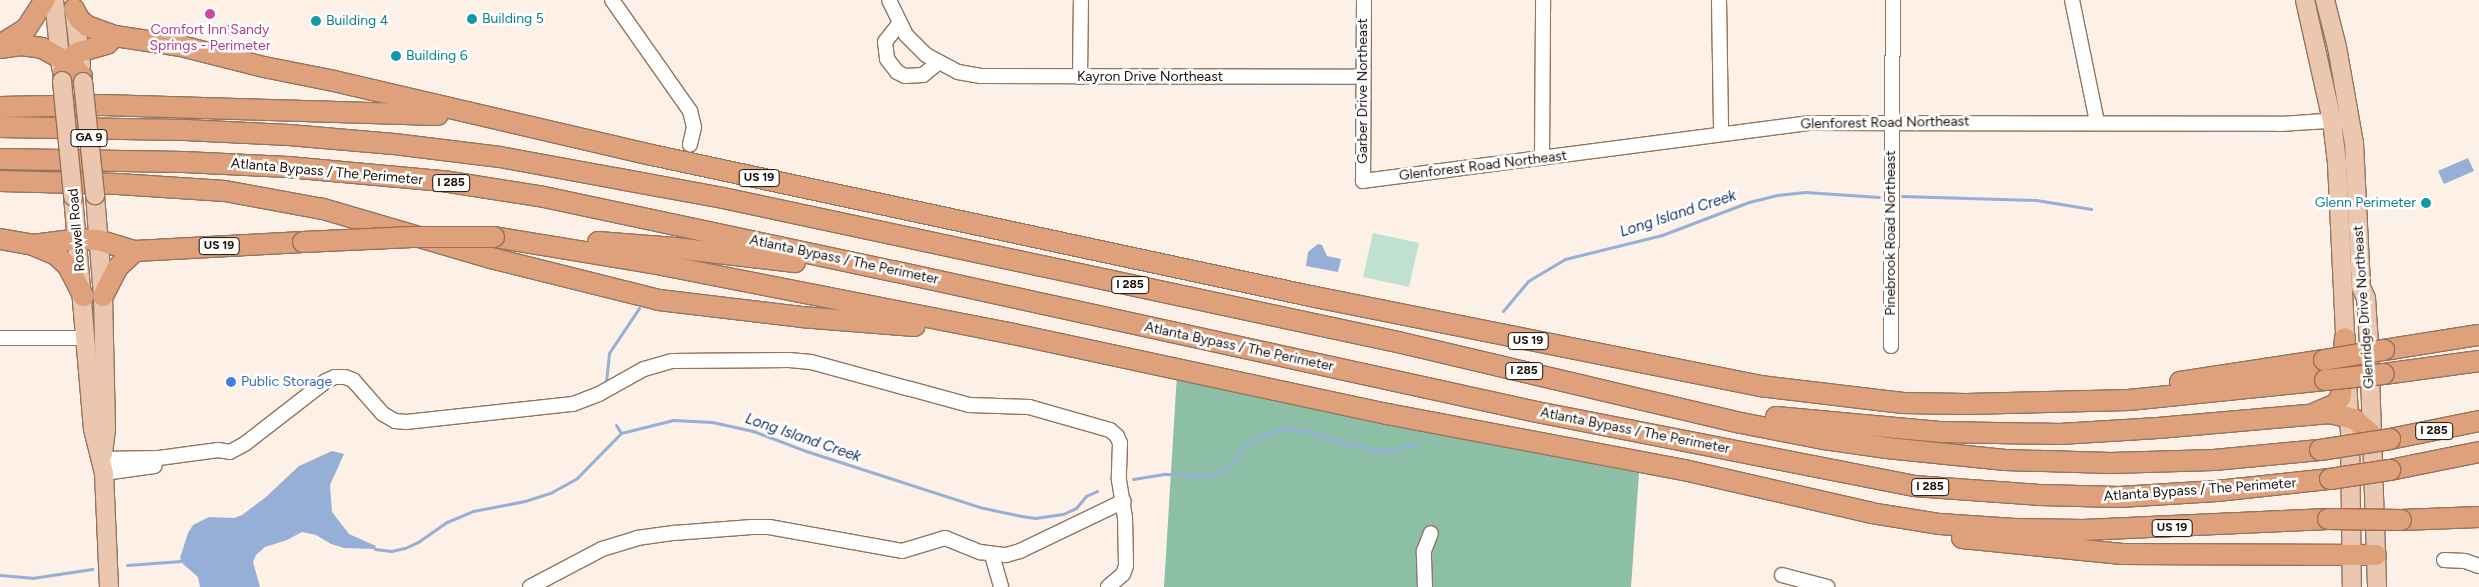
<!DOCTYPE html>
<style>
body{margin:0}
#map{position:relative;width:2479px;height:587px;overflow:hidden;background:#fdf0e6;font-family:Figtree,sans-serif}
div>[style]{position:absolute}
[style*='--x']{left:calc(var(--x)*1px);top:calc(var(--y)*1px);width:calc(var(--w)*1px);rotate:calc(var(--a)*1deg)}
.green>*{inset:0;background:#c0e1d0}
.forest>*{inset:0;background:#8dbfa7}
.water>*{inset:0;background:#96afd7}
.stream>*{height:3px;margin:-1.5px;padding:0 1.5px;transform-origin:1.5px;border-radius:1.5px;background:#96afd7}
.roads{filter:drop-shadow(1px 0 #927560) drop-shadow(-1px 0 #927560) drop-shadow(0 1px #927560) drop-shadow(0 -1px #927560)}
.minor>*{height:14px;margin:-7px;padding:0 7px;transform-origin:7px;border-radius:7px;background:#fff}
.major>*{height:18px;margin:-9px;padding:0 9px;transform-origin:9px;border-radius:9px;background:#ecc7b0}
.highway>*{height:20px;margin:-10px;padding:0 10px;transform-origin:10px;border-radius:10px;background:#dfa17b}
.bridges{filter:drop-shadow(1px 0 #9a6e53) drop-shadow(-1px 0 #9a6e53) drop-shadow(0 1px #9a6e53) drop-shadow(0 -1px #9a6e53)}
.major-bridge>*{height:18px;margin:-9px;padding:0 9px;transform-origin:9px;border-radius:9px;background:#ecc7b0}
.highway-bridge>*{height:20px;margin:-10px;padding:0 10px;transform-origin:10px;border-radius:10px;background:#dfa17b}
.dots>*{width:14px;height:14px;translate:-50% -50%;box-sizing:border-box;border:2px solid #fff;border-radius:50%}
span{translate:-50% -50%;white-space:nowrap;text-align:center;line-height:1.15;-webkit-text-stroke:5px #fff;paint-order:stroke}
.shield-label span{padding:1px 4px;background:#fff;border:1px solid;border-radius:4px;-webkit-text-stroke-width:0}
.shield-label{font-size:12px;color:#1b1008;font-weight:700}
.culture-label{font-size:14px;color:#0d838f}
.left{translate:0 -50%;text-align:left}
.right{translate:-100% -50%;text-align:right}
.hotel-label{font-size:14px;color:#b23c85}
.street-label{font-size:14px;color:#1b1008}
.shop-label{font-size:14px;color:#366cbe}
.water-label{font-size:15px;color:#153364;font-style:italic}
</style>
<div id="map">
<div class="green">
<i style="clip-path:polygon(1373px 233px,1419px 243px,1409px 287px,1363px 277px)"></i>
</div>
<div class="forest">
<i style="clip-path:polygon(1177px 374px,1402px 427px,1639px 473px,1631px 587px,1164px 587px)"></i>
</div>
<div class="water">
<i style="clip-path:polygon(232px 24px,237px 26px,234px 36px,217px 33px,218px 27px)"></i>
<i style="clip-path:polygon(2468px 158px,2474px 171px,2444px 184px,2438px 171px)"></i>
<i style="clip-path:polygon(1318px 244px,1322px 245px,1327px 256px,1341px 259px,1338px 272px,1306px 266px,1308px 252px)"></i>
<i style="clip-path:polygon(332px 451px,344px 454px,330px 485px,332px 512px,349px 534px,376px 546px,375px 549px,344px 548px,331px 544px,316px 535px,302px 532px,287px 540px,265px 547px,256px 555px,253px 562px,260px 587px,200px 587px,198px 577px,183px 564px,180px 558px,188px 533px,193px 525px,209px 517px,234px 518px,242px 515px,266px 497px,299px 466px)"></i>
</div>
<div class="stream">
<i style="--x:1902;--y:196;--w:134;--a:1.7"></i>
<i style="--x:2036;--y:200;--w:56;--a:9.3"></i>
<i style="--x:1503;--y:311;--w:39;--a:-50"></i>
<i style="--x:1528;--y:281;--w:43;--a:-30.7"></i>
<i style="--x:1565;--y:259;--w:100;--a:-13.9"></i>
<i style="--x:1662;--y:235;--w:93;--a:-20.8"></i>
<i style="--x:1749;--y:202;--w:29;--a:-14"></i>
<i style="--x:1777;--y:195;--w:28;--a:-6"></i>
<i style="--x:1805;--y:192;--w:74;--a:3.9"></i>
<i style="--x:606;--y:382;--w:29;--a:-84"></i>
<i style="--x:609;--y:353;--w:54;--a:-56.3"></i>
<i style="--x:616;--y:425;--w:9;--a:58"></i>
<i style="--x:1133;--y:479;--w:33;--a:-9"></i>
<i style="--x:1166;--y:474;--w:43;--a:2.7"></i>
<i style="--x:1209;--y:476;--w:14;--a:-21"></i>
<i style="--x:1222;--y:471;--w:15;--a:-37"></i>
<i style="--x:1234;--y:462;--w:14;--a:-60"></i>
<i style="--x:1241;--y:450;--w:16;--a:-43"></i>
<i style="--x:1253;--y:439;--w:29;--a:-20"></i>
<i style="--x:1280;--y:429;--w:28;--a:4"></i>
<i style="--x:1308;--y:431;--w:40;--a:18.9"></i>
<i style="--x:1346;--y:444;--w:28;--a:10"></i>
<i style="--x:1374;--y:449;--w:14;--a:4"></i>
<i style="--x:1388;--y:450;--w:29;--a:-12"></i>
<i style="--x:375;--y:549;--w:16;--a:7"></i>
<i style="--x:391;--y:551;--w:14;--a:-12"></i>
<i style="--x:405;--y:548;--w:14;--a:-25"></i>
<i style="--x:418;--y:542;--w:35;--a:-35"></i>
<i style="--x:447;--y:522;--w:28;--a:-23"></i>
<i style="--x:473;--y:511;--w:53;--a:-10.9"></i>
<i style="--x:525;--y:501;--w:28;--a:-18"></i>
<i style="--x:552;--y:492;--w:29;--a:-29"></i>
<i style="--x:577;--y:478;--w:63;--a:-45.6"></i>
<i style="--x:621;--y:433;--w:54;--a:-14"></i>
<i style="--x:673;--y:420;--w:39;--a:3"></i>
<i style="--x:712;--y:422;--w:42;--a:12.4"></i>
<i style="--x:753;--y:431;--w:57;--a:20.7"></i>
<i style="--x:806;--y:451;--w:182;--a:17.9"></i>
<i style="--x:979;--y:507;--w:43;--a:12.1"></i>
<i style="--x:1021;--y:516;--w:14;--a:8"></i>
<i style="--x:1035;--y:518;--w:28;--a:-8"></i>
<i style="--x:1063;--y:514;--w:14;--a:-25"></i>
<i style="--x:1076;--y:508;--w:16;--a:-50"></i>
<i style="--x:1086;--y:496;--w:12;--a:-24"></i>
<i style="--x:127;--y:565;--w:54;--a:-4.2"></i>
<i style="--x:0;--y:575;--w:32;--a:5"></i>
<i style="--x:32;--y:578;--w:61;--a:-8.5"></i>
</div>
<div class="roads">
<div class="minor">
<i style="--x:612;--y:0;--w:136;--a:54.9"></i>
<i style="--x:690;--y:111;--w:16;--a:76"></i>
<i style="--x:694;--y:127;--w:18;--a:103"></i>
<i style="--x:889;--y:0;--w:39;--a:64"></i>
<i style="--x:906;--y:35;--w:28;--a:45"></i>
<i style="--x:926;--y:55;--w:36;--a:28"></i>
<i style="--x:958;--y:72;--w:23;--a:10"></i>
<i style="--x:981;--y:76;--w:382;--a:0.1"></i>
<i style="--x:1364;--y:0;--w:181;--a:90.3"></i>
<i style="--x:1363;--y:181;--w:448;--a:-7.4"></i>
<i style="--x:1807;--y:123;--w:473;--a:0.1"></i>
<i style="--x:2280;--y:124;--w:62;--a:-3.7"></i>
<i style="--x:1719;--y:0;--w:134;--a:89.1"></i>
<i style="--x:2072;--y:0;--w:125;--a:78.4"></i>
<i style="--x:899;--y:24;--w:23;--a:128"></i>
<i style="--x:885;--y:42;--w:17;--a:83"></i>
<i style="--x:887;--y:59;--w:16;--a:52"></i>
<i style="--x:897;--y:72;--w:9;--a:27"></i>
<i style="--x:905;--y:76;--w:18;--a:-3"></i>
<i style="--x:923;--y:75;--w:19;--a:-39"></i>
<i style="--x:1080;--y:77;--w:77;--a:-89.3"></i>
<i style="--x:1542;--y:158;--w:158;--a:-89.6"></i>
<i style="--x:0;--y:338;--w:86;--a:0"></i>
<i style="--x:1891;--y:346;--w:346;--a:-89.7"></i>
<i style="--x:102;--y:459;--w:57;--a:-1"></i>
<i style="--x:159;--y:458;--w:60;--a:-7.7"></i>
<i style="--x:218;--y:450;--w:12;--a:9"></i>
<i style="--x:230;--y:452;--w:18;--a:-29"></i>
<i style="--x:246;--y:443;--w:101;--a:-37.8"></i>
<i style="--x:326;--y:381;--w:10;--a:-24"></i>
<i style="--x:335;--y:377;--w:10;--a:0"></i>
<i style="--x:345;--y:377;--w:9;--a:21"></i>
<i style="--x:353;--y:380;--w:45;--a:48.6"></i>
<i style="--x:383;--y:414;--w:14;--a:30"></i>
<i style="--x:395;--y:421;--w:11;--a:5"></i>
<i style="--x:406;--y:422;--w:168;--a:-6.2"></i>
<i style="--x:573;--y:404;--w:28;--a:-21"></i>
<i style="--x:599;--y:394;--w:51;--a:-29.1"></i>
<i style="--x:644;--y:369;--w:29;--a:-16"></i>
<i style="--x:672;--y:361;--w:117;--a:-0.5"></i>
<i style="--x:789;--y:360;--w:22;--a:5"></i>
<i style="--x:811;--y:362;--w:164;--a:15.2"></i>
<i style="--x:969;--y:405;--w:60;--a:1.9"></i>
<i style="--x:1029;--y:407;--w:84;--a:15.9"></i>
<i style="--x:1110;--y:430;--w:9;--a:41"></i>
<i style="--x:1117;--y:436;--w:8;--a:67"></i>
<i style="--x:1120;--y:443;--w:37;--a:92"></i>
<i style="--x:1119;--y:480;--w:37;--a:81"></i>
<i style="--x:1125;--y:517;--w:49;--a:88.8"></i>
<i style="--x:1126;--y:566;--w:9;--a:111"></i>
<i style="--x:1123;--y:574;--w:20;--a:139"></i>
<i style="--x:104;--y:473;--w:51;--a:-7.8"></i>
<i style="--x:992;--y:555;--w:33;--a:74"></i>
<i style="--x:2444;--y:560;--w:21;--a:3"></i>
<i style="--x:2465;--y:561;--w:15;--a:20"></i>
<i style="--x:1782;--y:575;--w:47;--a:14.9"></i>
<i style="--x:530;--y:587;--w:81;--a:-27.8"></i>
<i style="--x:602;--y:549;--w:37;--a:-17"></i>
<i style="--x:637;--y:538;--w:37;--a:-8"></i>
<i style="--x:674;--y:533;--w:78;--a:-4.4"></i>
<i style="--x:752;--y:527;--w:17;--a:0"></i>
<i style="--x:769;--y:527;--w:135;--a:10.2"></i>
<i style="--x:902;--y:551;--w:45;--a:-16.8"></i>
<i style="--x:945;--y:538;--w:38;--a:22"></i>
<i style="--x:980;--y:552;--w:26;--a:7"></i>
<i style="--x:1006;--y:555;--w:15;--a:-16"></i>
<i style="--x:1020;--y:551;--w:115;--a:-25.7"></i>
<i style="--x:1425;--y:587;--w:36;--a:-92"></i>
<i style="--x:1424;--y:551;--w:19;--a:-69"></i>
</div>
<div class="major">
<i style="--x:54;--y:0;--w:68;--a:84.1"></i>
<i style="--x:2305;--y:0;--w:124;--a:77.4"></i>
<i style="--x:2332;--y:121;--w:42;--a:83.2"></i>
<i style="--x:2337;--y:163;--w:188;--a:87.3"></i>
<i style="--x:2325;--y:0;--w:49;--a:75.7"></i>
<i style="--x:2337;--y:47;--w:97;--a:80"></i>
<i style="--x:2354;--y:143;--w:144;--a:87.2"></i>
<i style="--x:2361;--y:287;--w:12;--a:66"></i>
<i style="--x:2366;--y:298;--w:46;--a:86.3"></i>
<i style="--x:2369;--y:344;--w:243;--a:88.1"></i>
<i style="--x:74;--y:8;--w:58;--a:83.1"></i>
<i style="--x:95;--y:195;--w:101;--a:85.5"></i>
<i style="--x:103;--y:296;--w:133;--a:88.7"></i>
<i style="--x:106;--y:429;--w:25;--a:97"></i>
<i style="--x:73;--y:196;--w:234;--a:85.1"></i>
<i style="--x:93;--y:429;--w:45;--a:76"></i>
<i style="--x:104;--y:473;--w:114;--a:87.5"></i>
<i style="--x:2347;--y:380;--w:53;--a:86.8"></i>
<i style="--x:2350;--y:433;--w:154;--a:89.3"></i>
</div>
<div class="highway">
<i style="--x:74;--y:9;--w:11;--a:63"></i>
<i style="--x:79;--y:19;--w:11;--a:41"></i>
<i style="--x:87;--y:26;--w:30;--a:20"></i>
<i style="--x:115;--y:36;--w:67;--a:8.6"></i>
<i style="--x:181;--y:46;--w:86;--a:14.2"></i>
<i style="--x:264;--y:67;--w:71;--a:11.3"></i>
<i style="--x:334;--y:81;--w:326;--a:13.1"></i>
<i style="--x:652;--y:155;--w:678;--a:12.09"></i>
<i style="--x:1315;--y:297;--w:454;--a:11.3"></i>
<i style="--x:1760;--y:386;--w:144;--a:6.8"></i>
<i style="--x:1903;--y:403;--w:63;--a:0.9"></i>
<i style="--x:1966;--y:404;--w:163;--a:-1.4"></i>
<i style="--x:2129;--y:400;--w:197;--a:-5.8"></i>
<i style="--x:0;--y:45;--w:31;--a:-32"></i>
<i style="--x:26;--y:29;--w:35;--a:-57"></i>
<i style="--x:0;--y:48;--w:21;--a:-8"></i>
<i style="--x:21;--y:45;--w:21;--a:8"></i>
<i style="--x:42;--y:48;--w:35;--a:29"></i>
<i style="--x:73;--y:65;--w:14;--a:51"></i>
<i style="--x:63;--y:73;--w:18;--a:-63"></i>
<i style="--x:71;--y:57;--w:9;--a:-32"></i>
<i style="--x:79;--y:52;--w:29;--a:-16"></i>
<i style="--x:107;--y:44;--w:11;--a:-45"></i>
<i style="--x:0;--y:107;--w:102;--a:-1.1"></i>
<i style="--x:102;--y:105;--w:336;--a:1.7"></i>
<i style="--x:0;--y:127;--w:185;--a:0.9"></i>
<i style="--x:185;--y:130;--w:104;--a:2.8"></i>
<i style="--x:289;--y:135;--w:105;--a:4.9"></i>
<i style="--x:394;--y:144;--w:107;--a:7"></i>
<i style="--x:500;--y:157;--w:227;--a:10.4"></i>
<i style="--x:723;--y:198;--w:694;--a:12.05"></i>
<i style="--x:1402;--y:343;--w:348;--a:13.3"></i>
<i style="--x:1741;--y:423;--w:85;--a:10.9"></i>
<i style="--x:1824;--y:439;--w:64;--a:8.1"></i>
<i style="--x:1887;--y:448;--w:119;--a:5.8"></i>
<i style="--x:2005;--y:460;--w:106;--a:1.6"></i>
<i style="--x:2111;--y:463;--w:103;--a:-1.7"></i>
<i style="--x:2214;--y:460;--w:106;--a:-5.4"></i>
<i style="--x:0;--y:159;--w:184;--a:0.9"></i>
<i style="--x:184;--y:162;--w:104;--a:2.8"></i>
<i style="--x:288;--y:167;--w:156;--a:5.2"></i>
<i style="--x:443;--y:181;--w:102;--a:9"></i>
<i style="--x:544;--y:197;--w:357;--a:12"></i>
<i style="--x:893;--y:271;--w:659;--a:12.35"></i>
<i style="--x:1537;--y:412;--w:384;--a:11.1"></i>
<i style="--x:1914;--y:486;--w:126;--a:4.1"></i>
<i style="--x:2040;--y:495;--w:79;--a:1.5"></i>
<i style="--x:2119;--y:497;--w:98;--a:-3.5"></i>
<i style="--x:2217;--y:491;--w:114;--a:-6.1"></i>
<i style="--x:0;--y:181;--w:118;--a:1.5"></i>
<i style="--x:118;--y:184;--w:107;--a:3.7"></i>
<i style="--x:225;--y:191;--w:100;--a:10.4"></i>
<i style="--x:323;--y:209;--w:175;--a:16.3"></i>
<i style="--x:491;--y:258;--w:173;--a:14"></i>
<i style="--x:659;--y:300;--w:143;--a:6.8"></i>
<i style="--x:801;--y:317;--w:114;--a:4.5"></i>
<i style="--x:494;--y:237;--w:165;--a:9.4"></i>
<i style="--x:657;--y:264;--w:364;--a:11.1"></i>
<i style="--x:1014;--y:334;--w:381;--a:12.1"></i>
<i style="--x:1387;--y:414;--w:302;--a:10.7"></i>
<i style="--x:1684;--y:470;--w:192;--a:12.9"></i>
<i style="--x:1871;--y:513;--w:70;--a:9.1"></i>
<i style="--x:1940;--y:524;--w:75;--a:3.8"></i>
<i style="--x:2015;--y:529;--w:68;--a:0.8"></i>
<i style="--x:2083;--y:530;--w:245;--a:-2.6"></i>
<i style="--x:0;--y:239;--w:34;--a:10"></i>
<i style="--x:33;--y:245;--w:25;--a:23"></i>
<i style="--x:56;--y:255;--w:16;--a:43"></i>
<i style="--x:68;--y:266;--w:34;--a:63"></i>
<i style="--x:598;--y:242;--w:77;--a:4.5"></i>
<i style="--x:675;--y:248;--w:121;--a:6.7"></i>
<i style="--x:33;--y:245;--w:45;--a:-7.6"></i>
<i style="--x:78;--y:239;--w:20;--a:3"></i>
<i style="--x:98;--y:240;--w:39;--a:17"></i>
<i style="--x:135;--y:251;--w:168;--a:-3.1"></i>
<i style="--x:103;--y:296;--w:31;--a:-63"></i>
<i style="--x:117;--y:268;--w:25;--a:-43"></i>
<i style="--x:2384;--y:350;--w:96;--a:-9"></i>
<i style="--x:2384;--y:374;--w:96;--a:-7.8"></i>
<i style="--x:2180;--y:382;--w:146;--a:-8.7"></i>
<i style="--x:2315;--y:413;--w:23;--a:-23"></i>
<i style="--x:2336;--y:404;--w:9;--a:-58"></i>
<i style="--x:2341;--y:396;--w:58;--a:-86.1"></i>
<i style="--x:1776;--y:417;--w:167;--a:5.2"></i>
<i style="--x:1942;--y:432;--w:118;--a:1"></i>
<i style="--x:2060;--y:434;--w:98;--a:-3.5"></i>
<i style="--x:2158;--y:428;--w:173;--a:-5"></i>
<i style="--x:2330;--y:413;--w:25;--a:14"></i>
<i style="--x:2354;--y:419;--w:23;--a:41"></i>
<i style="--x:2390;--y:439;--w:91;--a:-11.4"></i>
<i style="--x:2390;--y:470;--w:91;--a:-11.4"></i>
<i style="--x:2401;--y:520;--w:78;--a:-2.2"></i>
<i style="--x:1962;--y:538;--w:161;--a:5.7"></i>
<i style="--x:2122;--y:554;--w:254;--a:0.2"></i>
</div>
</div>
<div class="bridges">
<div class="major-bridge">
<i style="--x:62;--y:81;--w:116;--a:84.5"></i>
<i style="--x:83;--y:82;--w:114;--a:83.9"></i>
</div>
<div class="highway-bridge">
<i style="--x:303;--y:242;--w:109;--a:-2.6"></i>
<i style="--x:412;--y:237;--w:82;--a:0"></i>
<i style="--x:2324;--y:360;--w:61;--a:-9.5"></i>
<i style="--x:2325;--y:380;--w:59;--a:-5.8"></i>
<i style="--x:2320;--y:450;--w:71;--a:-8.9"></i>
<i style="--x:2330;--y:479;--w:61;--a:-8.5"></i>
<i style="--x:2328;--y:519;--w:73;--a:0.8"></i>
</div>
</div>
<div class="dots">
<i style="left:210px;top:14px;background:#d1479c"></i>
<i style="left:472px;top:19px;background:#0f9aa8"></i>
<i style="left:316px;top:21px;background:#0f9aa8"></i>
<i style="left:396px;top:56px;background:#0f9aa8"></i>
<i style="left:2426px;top:203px;background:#0f9aa8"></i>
<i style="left:231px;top:382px;background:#3f7fe0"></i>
</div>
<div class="shield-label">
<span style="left:89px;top:138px">GA 9</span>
<span style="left:759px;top:178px">US 19</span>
<span style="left:451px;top:183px">I 285</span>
<span style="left:219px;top:246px">US 19</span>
<span style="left:1130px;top:285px">I 285</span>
<span style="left:1528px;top:341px">US 19</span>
<span style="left:1524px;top:371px">I 285</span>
<span style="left:2434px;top:431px">I 285</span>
<span style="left:1930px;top:487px">I 285</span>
<span style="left:2172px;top:528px">US 19</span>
</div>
<div class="culture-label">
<span class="left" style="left:482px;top:19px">Building 5</span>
<span class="left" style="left:326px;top:21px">Building 4</span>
<span class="left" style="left:406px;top:56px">Building 6</span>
<span class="right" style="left:2416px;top:203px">Glenn Perimeter</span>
</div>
<div class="hotel-label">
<span style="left:210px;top:38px">Comfort Inn Sandy<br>Springs - Perimeter</span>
</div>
<div class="street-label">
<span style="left:1150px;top:77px">Kayron Drive Northeast</span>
<span style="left:1363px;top:91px;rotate:-90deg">Garber Drive Northeast</span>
<span style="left:1885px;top:123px;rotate:-1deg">Glenforest Road Northeast</span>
<span style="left:1483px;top:166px;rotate:-7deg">Glenforest Road Northeast</span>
<span style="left:327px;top:172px;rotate:5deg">Atlanta Bypass / The Perimeter</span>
<span style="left:77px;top:230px;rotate:-95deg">Roswell Road</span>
<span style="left:1891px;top:233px;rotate:-90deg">Pinebrook Road Northeast</span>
<span style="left:844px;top:260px;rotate:12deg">Atlanta Bypass / The Perimeter</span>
<span style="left:2364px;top:307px;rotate:-94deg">Glenridge Drive Northeast</span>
<span style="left:1239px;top:347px;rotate:12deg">Atlanta Bypass / The Perimeter</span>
<span style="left:1635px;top:431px;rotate:11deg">Atlanta Bypass / The Perimeter</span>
<span style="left:2200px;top:490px;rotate:-4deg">Atlanta Bypass / The Perimeter</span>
</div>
<div class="shop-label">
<span class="left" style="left:241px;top:382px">Public Storage</span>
</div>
<div class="water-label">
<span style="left:1678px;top:214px;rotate:-18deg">Long Island Creek</span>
<span style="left:803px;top:438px;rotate:19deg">Long Island Creek</span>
</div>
</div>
